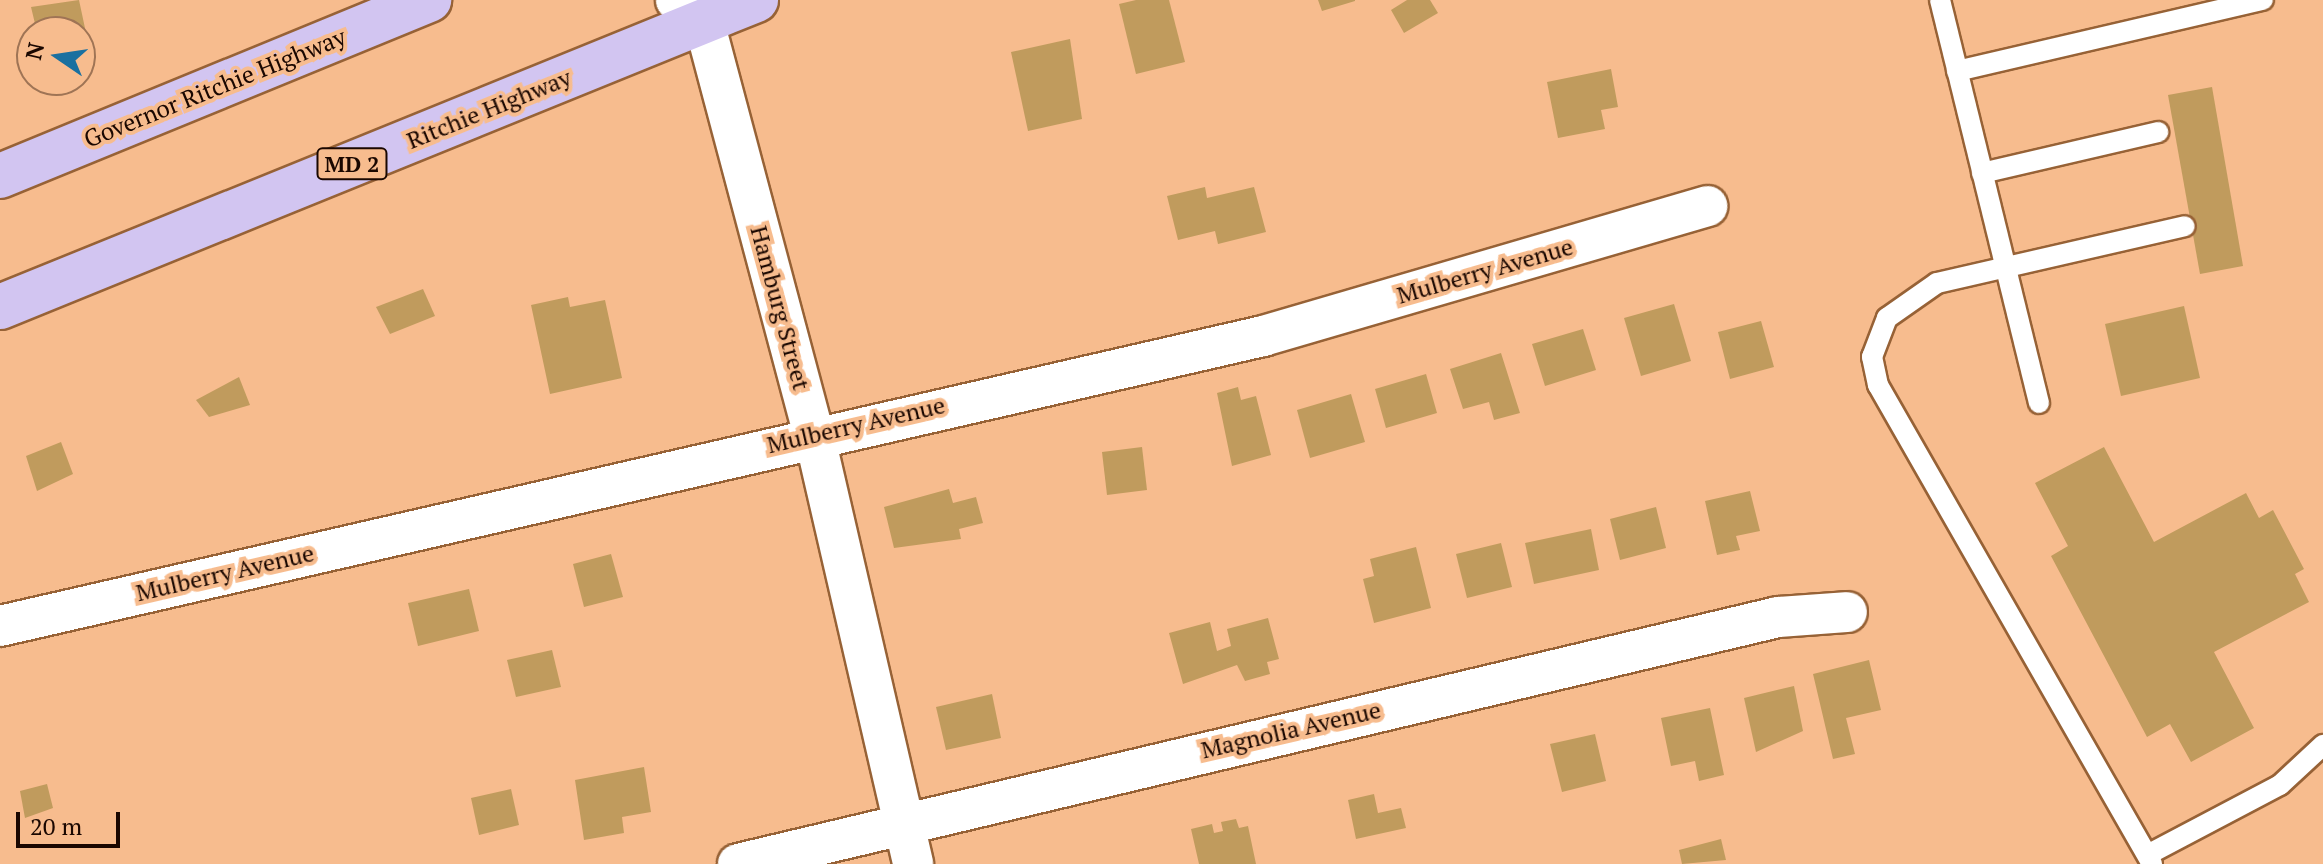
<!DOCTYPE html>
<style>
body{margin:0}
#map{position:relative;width:2323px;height:864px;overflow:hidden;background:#f7bc8e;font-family:"PT Serif",serif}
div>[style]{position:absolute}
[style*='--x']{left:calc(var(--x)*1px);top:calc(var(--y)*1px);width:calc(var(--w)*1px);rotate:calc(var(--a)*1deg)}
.building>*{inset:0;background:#c09b5d}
.roads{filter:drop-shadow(2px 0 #976236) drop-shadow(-2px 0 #976236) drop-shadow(0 2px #976236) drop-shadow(0 -2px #976236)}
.lane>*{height:20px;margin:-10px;padding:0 10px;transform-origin:10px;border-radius:10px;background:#fff}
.street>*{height:40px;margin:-20px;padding:0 20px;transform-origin:20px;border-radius:20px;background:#fff}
.highway>*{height:44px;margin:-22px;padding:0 22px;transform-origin:22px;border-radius:22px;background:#d2c5f1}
span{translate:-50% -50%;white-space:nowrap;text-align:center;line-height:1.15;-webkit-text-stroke:8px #f7bc8e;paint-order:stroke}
.shield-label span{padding:2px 6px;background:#f7bc8e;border:2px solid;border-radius:6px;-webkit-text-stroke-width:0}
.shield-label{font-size:22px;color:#1a0700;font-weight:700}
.street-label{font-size:24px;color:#1a0700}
.north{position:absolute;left:16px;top:16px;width:80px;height:80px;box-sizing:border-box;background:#f7bc8e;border:2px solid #9f7455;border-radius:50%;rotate:283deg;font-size:22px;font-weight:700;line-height:32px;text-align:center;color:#1a0700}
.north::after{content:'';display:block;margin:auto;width:28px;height:36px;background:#1a70a0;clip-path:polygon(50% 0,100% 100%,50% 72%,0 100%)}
.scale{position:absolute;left:16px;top:812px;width:104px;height:36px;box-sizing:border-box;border:4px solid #1a0700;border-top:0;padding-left:10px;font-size:24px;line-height:28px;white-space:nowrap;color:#1a0700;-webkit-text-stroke:6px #f7bc8e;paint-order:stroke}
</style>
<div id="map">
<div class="building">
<i style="clip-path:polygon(79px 0,92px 61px,80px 64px,80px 32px,37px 32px,31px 7px)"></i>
<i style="clip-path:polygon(1136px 0,1169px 0,1185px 62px,1136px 74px,1119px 4px)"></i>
<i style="clip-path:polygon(1318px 0,1355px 0,1355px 1px,1322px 11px)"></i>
<i style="clip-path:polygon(1407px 0,1430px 0,1438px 13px,1404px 33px,1391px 10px)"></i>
<i style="clip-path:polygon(1070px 39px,1082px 119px,1028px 131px,1011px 52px)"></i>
<i style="clip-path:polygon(1611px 69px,1618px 107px,1601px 110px,1605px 129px,1558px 138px,1547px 82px)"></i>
<i style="clip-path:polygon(2212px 87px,2243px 266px,2200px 274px,2168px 95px)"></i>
<i style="clip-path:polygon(1205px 187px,1207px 198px,1254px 187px,1266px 232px,1218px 244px,1215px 231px,1178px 240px,1167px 196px)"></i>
<i style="clip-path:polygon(423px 289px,435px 316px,390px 334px,376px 307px)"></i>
<i style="clip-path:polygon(568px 297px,570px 307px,605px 300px,622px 378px,550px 394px,531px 305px)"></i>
<i style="clip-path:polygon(1674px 304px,1691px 361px,1641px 376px,1624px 318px)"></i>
<i style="clip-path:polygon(2184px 306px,2200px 378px,2121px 396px,2105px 324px)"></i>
<i style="clip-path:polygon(1761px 321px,1774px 367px,1730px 379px,1718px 332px)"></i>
<i style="clip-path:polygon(1583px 329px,1596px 370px,1545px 386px,1532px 344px)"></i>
<i style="clip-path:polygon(1501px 353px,1520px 413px,1494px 420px,1489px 402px,1463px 409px,1450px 369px)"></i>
<i style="clip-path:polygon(1426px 374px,1437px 413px,1386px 428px,1375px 389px)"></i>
<i style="clip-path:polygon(239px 377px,250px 405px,209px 417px,196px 400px)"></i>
<i style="clip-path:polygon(1238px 387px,1241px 400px,1256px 396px,1271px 455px,1232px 466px,1217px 393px)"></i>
<i style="clip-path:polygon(1351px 394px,1365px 442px,1310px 458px,1297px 410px)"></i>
<i style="clip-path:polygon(61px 442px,73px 474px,37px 491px,26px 456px)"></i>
<i style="clip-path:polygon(1142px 447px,1147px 490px,1107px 495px,1102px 452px)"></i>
<i style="clip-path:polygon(2104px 447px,2154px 542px,2246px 493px,2259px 518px,2273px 510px,2304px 569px,2295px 574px,2309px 602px,2214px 652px,2254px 728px,2191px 762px,2170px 724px,2147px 737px,2051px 556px,2068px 546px,2035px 483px)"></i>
<i style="clip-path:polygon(949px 489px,953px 503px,976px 497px,983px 523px,959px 529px,961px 539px,894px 548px,884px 507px)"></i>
<i style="clip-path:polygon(1750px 491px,1760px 531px,1736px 536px,1740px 550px,1717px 555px,1705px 501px)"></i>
<i style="clip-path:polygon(1656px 507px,1666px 548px,1620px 560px,1610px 519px)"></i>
<i style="clip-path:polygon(1591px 529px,1599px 570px,1534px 584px,1525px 543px)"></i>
<i style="clip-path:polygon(1501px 543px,1512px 587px,1467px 598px,1456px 554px)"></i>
<i style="clip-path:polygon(1416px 547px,1431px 608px,1374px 623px,1363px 579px,1374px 576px,1370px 559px)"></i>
<i style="clip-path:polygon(611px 554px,623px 597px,584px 607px,573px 564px)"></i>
<i style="clip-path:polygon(469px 589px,479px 631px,418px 646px,408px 603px)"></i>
<i style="clip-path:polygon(1268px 618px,1279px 659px,1267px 662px,1270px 674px,1245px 681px,1237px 665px,1183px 684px,1169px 633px,1210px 622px,1217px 651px,1231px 646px,1227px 629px)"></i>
<i style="clip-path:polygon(552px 650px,561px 687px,516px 697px,507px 660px)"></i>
<i style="clip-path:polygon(1869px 660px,1881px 710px,1846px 718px,1855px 754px,1833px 759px,1813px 674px)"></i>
<i style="clip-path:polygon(1794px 686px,1803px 731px,1756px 752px,1744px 698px)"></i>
<i style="clip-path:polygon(992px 694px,1001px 738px,946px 750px,936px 707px)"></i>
<i style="clip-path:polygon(1710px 708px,1724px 775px,1699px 781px,1695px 761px,1671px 766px,1661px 718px)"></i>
<i style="clip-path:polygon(1595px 734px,1606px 781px,1562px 792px,1550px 744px)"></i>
<i style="clip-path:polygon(644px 767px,651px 812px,622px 817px,624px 833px,584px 840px,575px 780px)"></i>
<i style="clip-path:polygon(47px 784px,53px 808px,25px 818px,20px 791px)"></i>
<i style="clip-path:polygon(511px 789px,519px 825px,479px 835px,471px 798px)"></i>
<i style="clip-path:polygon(1374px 794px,1378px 813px,1401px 808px,1406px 828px,1356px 839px,1348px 800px)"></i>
<i style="clip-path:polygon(1236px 819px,1239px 828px,1248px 826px,1256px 864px,1199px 864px,1191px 829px,1212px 824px,1214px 833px,1223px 831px,1221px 822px)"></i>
<i style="clip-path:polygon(1721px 839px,1726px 860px,1682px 864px,1679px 850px)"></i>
</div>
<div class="roads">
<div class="lane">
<i style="--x:1940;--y:0;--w:415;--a:76.2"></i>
<i style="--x:1957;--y:71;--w:314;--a:-13.1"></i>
<i style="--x:1982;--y:173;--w:181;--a:-13.1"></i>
<i style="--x:2149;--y:854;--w:148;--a:-27.8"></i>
<i style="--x:2280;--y:785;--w:59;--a:-42.9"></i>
<i style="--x:2152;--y:864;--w:552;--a:-119.77"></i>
<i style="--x:1878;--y:385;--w:29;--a:-102"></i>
<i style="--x:1872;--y:357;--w:42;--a:-69"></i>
<i style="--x:1887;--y:318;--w:61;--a:-35"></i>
<i style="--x:1937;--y:283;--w:254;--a:-12.9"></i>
</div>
<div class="street">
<i style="--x:676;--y:0;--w:36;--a:38"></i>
<i style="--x:704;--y:22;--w:426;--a:75.1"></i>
<i style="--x:814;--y:434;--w:441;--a:77"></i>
<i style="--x:0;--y:626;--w:1296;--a:-12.93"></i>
<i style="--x:1263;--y:336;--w:463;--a:-16.3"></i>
<i style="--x:738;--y:864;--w:1069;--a:-13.36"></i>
<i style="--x:1778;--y:617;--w:69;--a:-4.1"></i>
</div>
<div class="highway">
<i style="--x:0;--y:176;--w:464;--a:-22.3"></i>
<i style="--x:0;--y:307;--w:816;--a:-22.1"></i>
</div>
</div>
<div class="shield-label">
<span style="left:352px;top:164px">MD 2</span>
</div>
<div class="street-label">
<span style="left:215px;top:88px;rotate:-22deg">Governor Ritchie Highway</span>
<span style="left:489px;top:109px;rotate:-22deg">Ritchie Highway</span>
<span style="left:1485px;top:271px;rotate:-16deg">Mulberry Avenue</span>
<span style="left:780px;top:308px;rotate:75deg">Hamburg Street</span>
<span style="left:856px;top:425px;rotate:-13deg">Mulberry Avenue</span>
<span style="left:225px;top:573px;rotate:-13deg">Mulberry Avenue</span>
<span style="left:1291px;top:730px;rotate:-13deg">Magnolia Avenue</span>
</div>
<div class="north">N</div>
<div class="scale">20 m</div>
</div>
